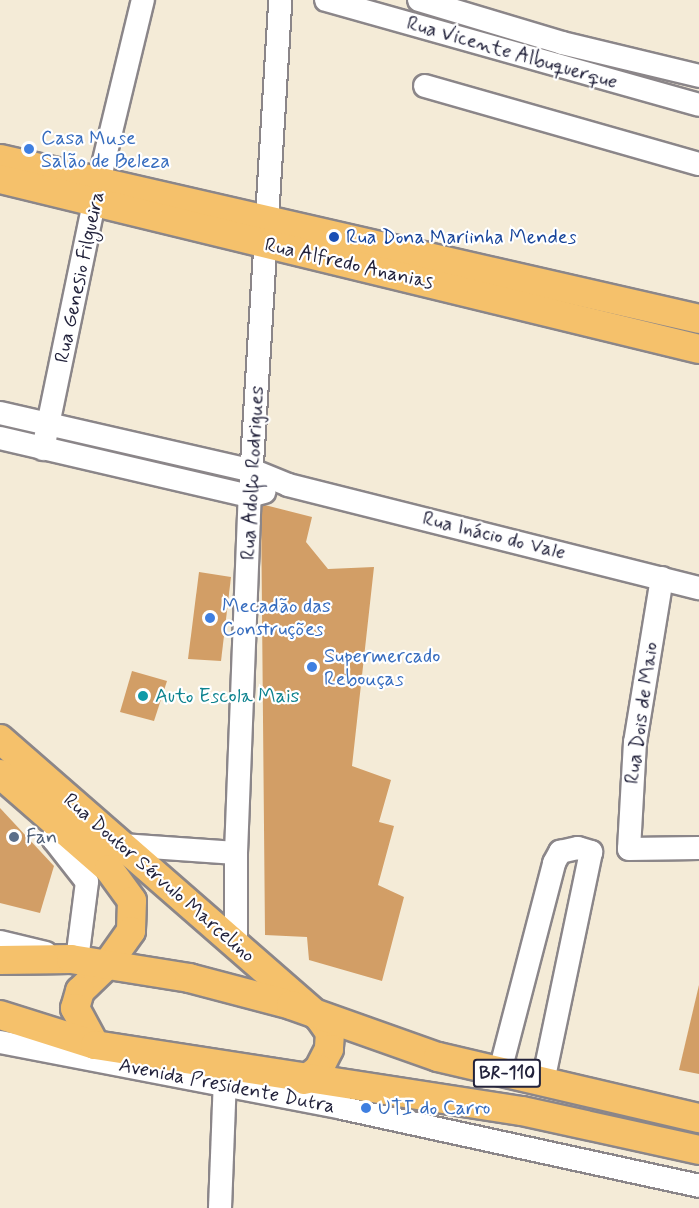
<!DOCTYPE html>
<meta charset="utf-8">
<style>
body{margin:0}
#map{position:relative;width:699px;height:1208px;overflow:hidden;background:#f4ebd7;font-family:Mynerve,sans-serif}
div>[style]{position:absolute}
[style*='--x']{left:calc(var(--x)*1px);top:calc(var(--y)*1px);width:calc(var(--w)*1px);rotate:calc(var(--a)*1deg)}
.building>*{inset:0;background:#d29e66}
.roads{filter:drop-shadow(2px 0 #8b8689) drop-shadow(-2px 0 #8b8689) drop-shadow(0 2px #8b8689) drop-shadow(0 -2px #8b8689)}
.minor>*{height:22px;margin:-11px;padding:0 11px;transform-origin:11px;border-radius:11px;background:#fff}
.major>*{height:28px;margin:-14px;padding:0 14px;transform-origin:14px;border-radius:14px;background:#f5c16b}
.dots>*{width:16px;height:16px;translate:-50% -50%;box-sizing:border-box;border:3px solid #fff;border-radius:50%}
span{translate:-50% -50%;white-space:nowrap;text-align:center;line-height:1.15;-webkit-text-stroke:4.5px #fff;paint-order:stroke}
.shield-label span{padding:2px 4px;background:#fff;border:2px solid;border-radius:4px;-webkit-text-stroke-width:0}
.shield-label{font-size:18px;color:#22223b;font-weight:700}
.street-label{font-size:20px;color:#22223b}
.shop-label{font-size:20px;color:#366cbe}
.left{translate:0 -50%;text-align:left}
.transit-label{font-size:20px;color:#164399}
.culture-label{font-size:20px;color:#0d838f}
.service-label{font-size:20px;color:#4e5e75}
</style>
<div id="map">
<div class="building">
<i style="clip-path:polygon(261px 504px,312px 517px,306px 542px,328px 569px,374px 567px,352px 766px,391px 780px,379px 822px,394px 826px,378px 885px,404px 897px,382px 981px,309px 960px,307px 937px,265px 935px)"></i>
<i style="clip-path:polygon(199px 572px,231px 577px,221px 661px,188px 659px)"></i>
<i style="clip-path:polygon(132px 671px,167px 681px,154px 721px,120px 712px)"></i>
<i style="clip-path:polygon(0 808px,54px 866px,40px 913px,0 903px)"></i>
<i style="clip-path:polygon(699px 985px,699px 1074px,679px 1070px)"></i>
</div>
<div class="roads">
<div class="minor">
<i style="--x:326;--y:0;--w:387;--a:15.7"></i>
<i style="--x:419;--y:0;--w:149;--a:16.7"></i>
<i style="--x:562;--y:43;--w:141;--a:13.5"></i>
<i style="--x:425;--y:86;--w:285;--a:15.9"></i>
<i style="--x:0;--y:413;--w:261;--a:12.9"></i>
<i style="--x:254;--y:471;--w:37;--a:22"></i>
<i style="--x:288;--y:485;--w:424;--a:14.1"></i>
<i style="--x:0;--y:438;--w:257;--a:13.1"></i>
<i style="--x:250;--y:496;--w:15;--a:-16"></i>
<i style="--x:43;--y:449;--w:252;--a:-78.3"></i>
<i style="--x:94;--y:202;--w:208;--a:-76.4"></i>
<i style="--x:662;--y:578;--w:166;--a:99.3"></i>
<i style="--x:635;--y:742;--w:107;--a:93.2"></i>
<i style="--x:629;--y:849;--w:70;--a:-0.8"></i>
<i style="--x:65;--y:813;--w:13;--a:132"></i>
<i style="--x:56;--y:823;--w:17;--a:97"></i>
<i style="--x:54;--y:840;--w:53;--a:51.8"></i>
<i style="--x:87;--y:882;--w:79;--a:97.3"></i>
<i style="--x:122;--y:845;--w:114;--a:4"></i>
<i style="--x:0;--y:942;--w:47;--a:13.4"></i>
<i style="--x:236;--y:947;--w:94;--a:-90"></i>
<i style="--x:236;--y:853;--w:357;--a:-87.8"></i>
<i style="--x:250;--y:496;--w:497;--a:-86.5"></i>
<i style="--x:0;--y:1042;--w:348;--a:10.9"></i>
<i style="--x:342;--y:1108;--w:365;--a:12.3"></i>
<i style="--x:500;--y:1071;--w:215;--a:-75.4"></i>
<i style="--x:554;--y:863;--w:13;--a:-61"></i>
<i style="--x:560;--y:852;--w:18;--a:-13"></i>
<i style="--x:578;--y:848;--w:14;--a:17"></i>
<i style="--x:591;--y:852;--w:234;--a:101.8"></i>
<i style="--x:220;--y:1208;--w:133;--a:-87.8"></i>
</div>
<div class="major">
<i style="--x:0;--y:159;--w:717;--a:12.89"></i>
<i style="--x:0;--y:179;--w:719;--a:13.67"></i>
<i style="--x:0;--y:739;--w:423;--a:41.1"></i>
<i style="--x:319;--y:1017;--w:19;--a:55"></i>
<i style="--x:330;--y:1033;--w:16;--a:94"></i>
<i style="--x:329;--y:1049;--w:22;--a:117"></i>
<i style="--x:319;--y:1069;--w:18;--a:142"></i>
<i style="--x:0;--y:774;--w:145;--a:41.1"></i>
<i style="--x:109;--y:869;--w:39;--a:54"></i>
<i style="--x:132;--y:901;--w:30;--a:92"></i>
<i style="--x:131;--y:931;--w:43;--a:125.5"></i>
<i style="--x:106;--y:966;--w:36;--a:136"></i>
<i style="--x:80;--y:991;--w:18;--a:106"></i>
<i style="--x:75;--y:1008;--w:42;--a:61.6"></i>
<i style="--x:0;--y:960;--w:71;--a:-0.8"></i>
<i style="--x:71;--y:959;--w:120;--a:9.1"></i>
<i style="--x:189;--y:978;--w:106;--a:14.8"></i>
<i style="--x:291;--y:1005;--w:156;--a:19.5"></i>
<i style="--x:438;--y:1057;--w:268;--a:13.2"></i>
<i style="--x:0;--y:1015;--w:100;--a:17.5"></i>
<i style="--x:95;--y:1045;--w:432;--a:8.8"></i>
<i style="--x:522;--y:1111;--w:181;--a:12.4"></i>
</div>
</div>
<div class="dots">
<i style="left:29px;top:149px;background:#3f7fe0"></i>
<i style="left:334px;top:237px;background:#1a4fb4"></i>
<i style="left:210px;top:618px;background:#3f7fe0"></i>
<i style="left:312px;top:667px;background:#3f7fe0"></i>
<i style="left:143px;top:696px;background:#0f9aa8"></i>
<i style="left:14px;top:837px;background:#5c6f8a"></i>
<i style="left:366px;top:1108px;background:#3f7fe0"></i>
</div>
<div class="shield-label">
<span style="left:507px;top:1073px">BR-110</span>
</div>
<div class="street-label">
<span style="left:512px;top:53px;rotate:16deg">Rua Vicente Albuquerque</span>
<span style="left:349px;top:264px;rotate:13deg">Rua Alfredo Ananias</span>
<span style="left:80px;top:277px;rotate:-78deg">Rua Genesio Filgueira</span>
<span style="left:253px;top:473px;rotate:-87deg">Rua Adolfo Rodrigues</span>
<span style="left:494px;top:536px;rotate:14deg">Rua Inácio do Vale</span>
<span style="left:642px;top:713px;rotate:-82deg">Rua Dois de Maio</span>
<span style="left:159px;top:878px;rotate:41deg">Rua Doutor Sérvulo Marcelino</span>
<span style="left:227px;top:1086px;rotate:11deg">Avenida Presidente Dutra</span>
</div>
<div class="shop-label">
<span class="left" style="left:41px;top:150px">Casa Muse<br>Salão de Beleza</span>
<span class="left" style="left:222px;top:618px">Mecadão das<br>Construções</span>
<span class="left" style="left:324px;top:668px">Supermercado<br>Rebouças</span>
<span class="left" style="left:378px;top:1108px">UTI do Carro</span>
</div>
<div class="transit-label">
<span class="left" style="left:346px;top:237px">Rua Dona Mariinha Mendes</span>
</div>
<div class="culture-label">
<span class="left" style="left:155px;top:696px">Auto Escola Mais</span>
</div>
<div class="service-label">
<span class="left" style="left:26px;top:837px">Fan</span>
</div>
</div>
